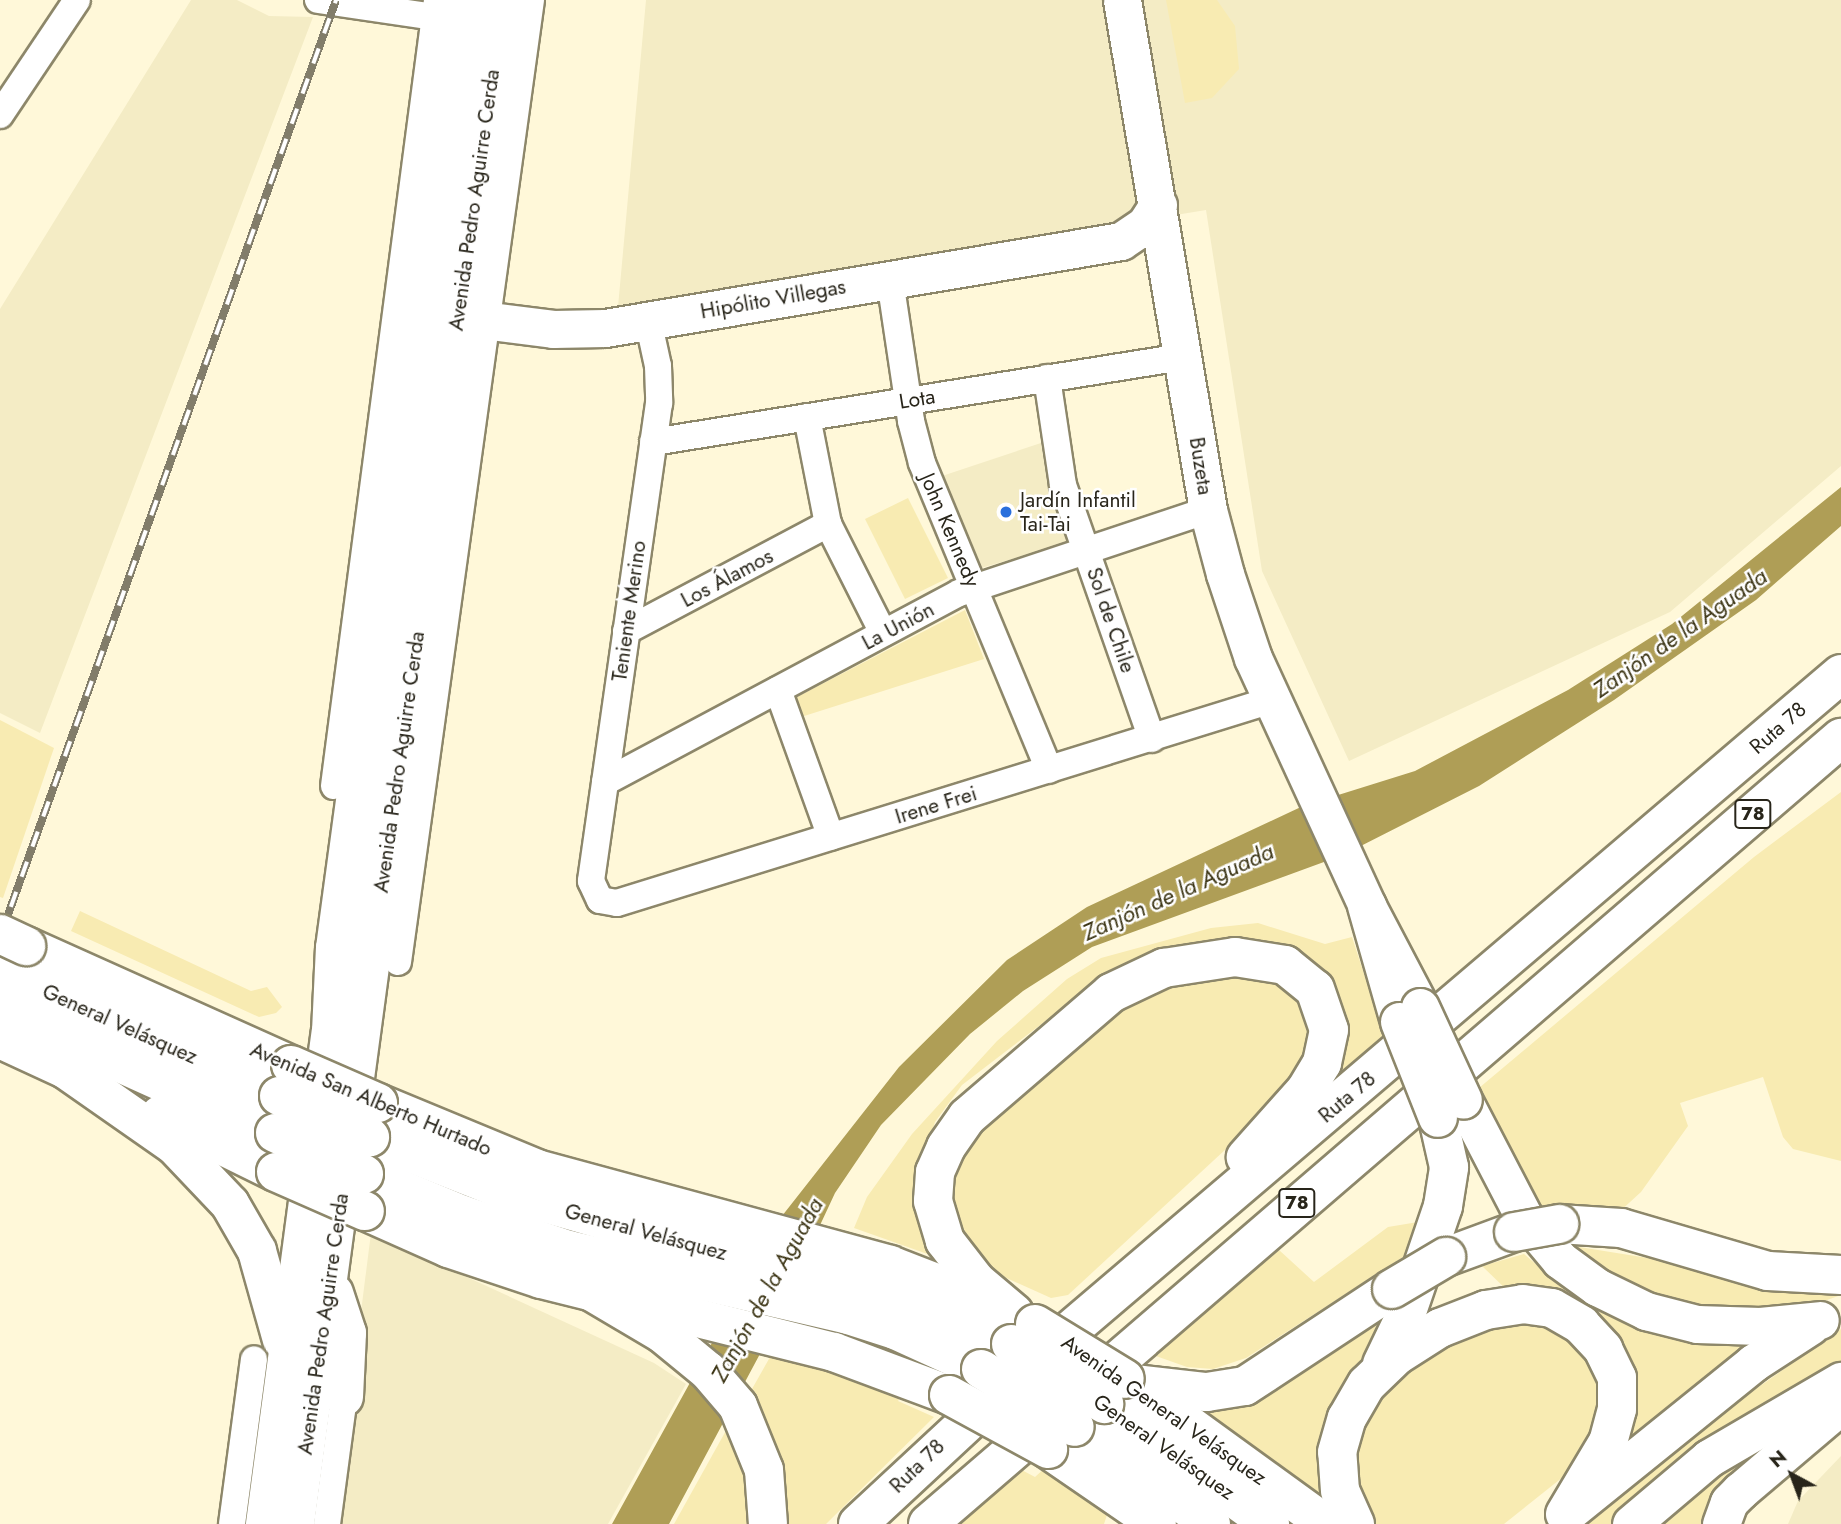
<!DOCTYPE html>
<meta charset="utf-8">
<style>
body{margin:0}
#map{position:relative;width:1841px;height:1524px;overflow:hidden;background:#fff8d9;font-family:Jost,sans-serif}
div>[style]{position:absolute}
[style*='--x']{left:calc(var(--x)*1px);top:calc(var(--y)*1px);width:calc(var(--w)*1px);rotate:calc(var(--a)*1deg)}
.built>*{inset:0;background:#f4ecc5}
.green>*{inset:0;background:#f8ebb2}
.water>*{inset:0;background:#af9e56}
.roads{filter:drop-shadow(2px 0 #8d876a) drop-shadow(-2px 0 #8d876a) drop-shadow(0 2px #8d876a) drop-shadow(0 -2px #8d876a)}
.street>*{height:26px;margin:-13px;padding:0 13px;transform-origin:13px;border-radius:13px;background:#fff}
.secondary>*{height:37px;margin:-18.5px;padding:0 18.5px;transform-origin:18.5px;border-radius:18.5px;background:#fff}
.primary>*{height:38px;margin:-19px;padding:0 19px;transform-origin:19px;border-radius:19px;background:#fff}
.highway>*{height:38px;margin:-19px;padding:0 19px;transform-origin:19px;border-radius:19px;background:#fff}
.rail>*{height:8px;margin-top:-4px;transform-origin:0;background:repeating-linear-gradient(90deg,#fff 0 16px,#827d6a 0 32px);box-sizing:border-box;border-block:2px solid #827d6a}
.bridges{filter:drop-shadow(2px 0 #8d876a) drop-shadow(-2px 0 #8d876a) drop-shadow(0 2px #8d876a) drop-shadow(0 -2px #8d876a)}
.secondary-bridge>*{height:37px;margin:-18.5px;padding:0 18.5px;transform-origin:18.5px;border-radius:18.5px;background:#fff}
.primary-bridge>*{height:38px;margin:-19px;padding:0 19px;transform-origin:19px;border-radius:19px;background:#fff}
.highway-bridge>*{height:38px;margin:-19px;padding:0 19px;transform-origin:19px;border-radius:19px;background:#fff}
.dots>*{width:19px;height:19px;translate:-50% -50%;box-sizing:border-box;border:4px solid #fff;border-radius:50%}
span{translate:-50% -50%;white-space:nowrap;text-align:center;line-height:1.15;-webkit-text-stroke:5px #fff;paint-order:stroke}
.shield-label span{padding:2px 5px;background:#fff;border:2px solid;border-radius:5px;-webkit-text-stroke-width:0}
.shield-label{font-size:19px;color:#28251a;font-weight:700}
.street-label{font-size:21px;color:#28251a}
.poi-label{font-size:21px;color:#28251a}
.left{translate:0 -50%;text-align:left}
.water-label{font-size:23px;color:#3d3616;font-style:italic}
.north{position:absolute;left:1757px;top:1440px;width:70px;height:70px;-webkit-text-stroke:5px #fff;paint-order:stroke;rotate:319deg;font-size:19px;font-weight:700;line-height:28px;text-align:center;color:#28251a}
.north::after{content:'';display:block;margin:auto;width:24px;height:32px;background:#28251a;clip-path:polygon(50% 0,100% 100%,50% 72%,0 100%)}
</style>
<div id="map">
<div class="built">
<i style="clip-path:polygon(191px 0,237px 0,269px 16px,313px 17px,40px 733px,0 713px,0 309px)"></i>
<i style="clip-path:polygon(646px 0,1841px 0,1841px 466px,1670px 612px,1349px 761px,1262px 571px,1206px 210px,618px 307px)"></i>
<i style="clip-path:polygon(1041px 443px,1047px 483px,1070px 542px,981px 568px,974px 561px,939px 477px)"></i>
<i style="clip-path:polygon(371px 1233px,654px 1363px,686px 1384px,608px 1524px,334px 1524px)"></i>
<i style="clip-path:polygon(1841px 1456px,1841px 1524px,1788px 1524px,1798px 1501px)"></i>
</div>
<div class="green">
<i style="clip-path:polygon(1166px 0,1217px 0,1235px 26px,1239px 69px,1212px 98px,1185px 103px)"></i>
<i style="clip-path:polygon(908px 498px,948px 578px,905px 599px,865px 519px)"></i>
<i style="clip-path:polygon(965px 610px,984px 659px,801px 717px,793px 699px)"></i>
<i style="clip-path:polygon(0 720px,54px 748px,3px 898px,0 897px)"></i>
<i style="clip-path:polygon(1841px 792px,1841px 1161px,1793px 1149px,1783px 1137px,1763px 1077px,1680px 1103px,1688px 1126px,1641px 1192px,1618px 1213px,1539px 1212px,1479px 1088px,1754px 857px)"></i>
<i style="clip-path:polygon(80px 911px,251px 991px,267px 987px,282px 1007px,276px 1013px,259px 1017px,71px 931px)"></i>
<i style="clip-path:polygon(1258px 923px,1325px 944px,1352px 937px,1384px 1035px,1314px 1100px,1316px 970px,1099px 980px,962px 1085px,935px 1122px,916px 1187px,919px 1225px,936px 1257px,854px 1228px,867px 1197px,912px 1134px,997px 1041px,1067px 979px,1101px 958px,1211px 928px)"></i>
<i style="clip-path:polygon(1260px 971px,1301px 994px,1316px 1027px,1292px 1088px,1068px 1295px,1051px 1298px,982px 1267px,963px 1244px,950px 1195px,952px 1155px,1139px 992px)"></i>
<i style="clip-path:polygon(1424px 1221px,1419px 1247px,1246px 1358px,1213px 1369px,1187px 1367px,1153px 1355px,1279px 1250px,1314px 1282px,1388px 1227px)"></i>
<i style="clip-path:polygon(1573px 1246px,1841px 1289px,1841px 1295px,1805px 1308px,1702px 1311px,1625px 1285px)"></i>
<i style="clip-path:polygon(1524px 1254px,1571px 1294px,1557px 1290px,1509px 1292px,1482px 1266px)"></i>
<i style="clip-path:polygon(1394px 1297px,1361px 1369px,1349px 1524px,1188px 1402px)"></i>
<i style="clip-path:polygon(1596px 1307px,1699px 1341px,1751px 1342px,1624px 1445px,1613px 1334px)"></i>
<i style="clip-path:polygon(1528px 1320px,1570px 1334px,1611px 1396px,1573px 1469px,1504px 1524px,1373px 1524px,1350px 1478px,1360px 1429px,1385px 1390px,1425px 1358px,1474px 1331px)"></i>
<i style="clip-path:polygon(1841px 1329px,1841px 1373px,1614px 1524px,1584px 1524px,1699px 1429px)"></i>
<i style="clip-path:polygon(774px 1350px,905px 1391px,898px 1401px,934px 1417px,826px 1524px,780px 1524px,748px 1396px)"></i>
<i style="clip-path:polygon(1833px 1404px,1710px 1524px,1656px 1524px,1708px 1481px)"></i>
<i style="clip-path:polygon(733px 1418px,757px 1524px,674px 1524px)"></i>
<i style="clip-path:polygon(1047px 1466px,1108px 1512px,1104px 1524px,951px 1524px,1018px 1468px,1035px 1477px)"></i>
</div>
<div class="water">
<i style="clip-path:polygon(1841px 487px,1841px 526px,1756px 600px,1614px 700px,1479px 786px,1343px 855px,1092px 947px,1023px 991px,970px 1034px,881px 1125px,835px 1193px,761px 1352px,669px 1524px,612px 1524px,782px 1216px,899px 1067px,1007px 960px,1087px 907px,1303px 806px,1415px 771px,1568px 690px,1672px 624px)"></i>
</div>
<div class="roads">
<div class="street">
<i style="--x:318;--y:0;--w:117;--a:8.3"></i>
<i style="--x:0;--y:115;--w:138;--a:-56.2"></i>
<i style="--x:890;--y:280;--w:143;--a:81.5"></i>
<i style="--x:911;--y:421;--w:43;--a:75.3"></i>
<i style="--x:922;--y:463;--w:332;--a:67.5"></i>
<i style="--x:648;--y:320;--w:47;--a:77.7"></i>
<i style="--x:658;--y:366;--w:37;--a:88"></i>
<i style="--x:659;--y:403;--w:483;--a:98.1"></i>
<i style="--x:591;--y:881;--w:21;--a:65"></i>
<i style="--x:600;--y:900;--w:17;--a:10"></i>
<i style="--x:617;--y:903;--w:686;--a:-17.22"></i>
<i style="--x:1047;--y:378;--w:108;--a:81.5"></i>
<i style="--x:1063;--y:485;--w:269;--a:70.7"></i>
<i style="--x:807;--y:417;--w:109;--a:78.9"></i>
<i style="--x:828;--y:524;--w:122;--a:63.2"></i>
<i style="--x:653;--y:442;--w:536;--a:-9.13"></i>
<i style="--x:626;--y:631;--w:229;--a:-27.9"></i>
<i style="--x:778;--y:690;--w:156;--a:70.2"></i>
<i style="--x:605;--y:782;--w:401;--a:-28.1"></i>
<i style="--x:959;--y:593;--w:262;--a:-18.4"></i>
<i style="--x:334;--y:786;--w:793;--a:-82.53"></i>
<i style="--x:398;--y:962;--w:971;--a:-82.13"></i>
<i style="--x:232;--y:1524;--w:166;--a:-82.4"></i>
<i style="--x:327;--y:1524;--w:128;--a:-82.4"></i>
</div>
<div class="secondary">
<i style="--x:1122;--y:0;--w:517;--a:80.43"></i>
<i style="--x:1208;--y:510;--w:66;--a:75.1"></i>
<i style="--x:1225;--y:574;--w:89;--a:71.6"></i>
<i style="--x:1253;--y:658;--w:273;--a:65.3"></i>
<i style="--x:1367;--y:906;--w:114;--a:62.3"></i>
<i style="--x:427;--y:313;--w:127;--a:7.2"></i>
<i style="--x:553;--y:329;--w:52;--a:-1.1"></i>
<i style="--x:605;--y:328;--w:523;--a:-9.57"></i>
<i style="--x:1121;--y:241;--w:29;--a:-34"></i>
<i style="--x:1145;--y:225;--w:24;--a:-57"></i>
<i style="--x:1463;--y:1100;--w:132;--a:62.5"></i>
<i style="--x:1524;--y:1217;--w:56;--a:50.1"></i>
<i style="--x:1560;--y:1260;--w:46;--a:36.1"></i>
<i style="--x:1597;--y:1287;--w:55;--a:26.1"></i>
<i style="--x:1646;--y:1311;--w:53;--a:14.3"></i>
<i style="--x:1697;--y:1324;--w:63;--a:1.8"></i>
<i style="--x:1760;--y:1326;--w:60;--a:-5.7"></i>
<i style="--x:1571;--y:1510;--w:234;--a:-38.9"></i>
<i style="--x:1753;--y:1363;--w:68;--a:-33"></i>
<i style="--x:1631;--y:1524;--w:102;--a:-40.2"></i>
<i style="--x:1709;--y:1458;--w:153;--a:-30.3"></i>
<i style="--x:1721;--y:1524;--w:23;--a:-70"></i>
<i style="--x:1729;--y:1502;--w:16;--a:-45"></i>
<i style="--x:1740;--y:1491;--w:133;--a:-40.4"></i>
</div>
<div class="primary">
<i style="--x:1367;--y:906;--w:121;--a:74.1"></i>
<i style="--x:26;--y:946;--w:290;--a:24.2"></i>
<i style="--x:0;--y:1039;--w:96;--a:24.7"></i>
<i style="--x:65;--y:1069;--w:133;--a:34.9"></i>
<i style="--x:174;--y:1145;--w:81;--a:46.5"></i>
<i style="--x:230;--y:1204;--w:54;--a:60.1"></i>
<i style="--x:257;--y:1251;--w:92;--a:74.3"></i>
<i style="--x:378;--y:1103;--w:172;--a:22.5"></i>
<i style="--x:537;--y:1169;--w:366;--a:15.2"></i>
<i style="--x:890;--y:1265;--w:124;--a:21.2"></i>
<i style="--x:160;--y:1115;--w:129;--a:26.2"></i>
<i style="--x:365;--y:1211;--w:91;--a:24"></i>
<i style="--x:448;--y:1248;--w:98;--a:18.4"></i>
<i style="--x:541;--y:1279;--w:302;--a:14"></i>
<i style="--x:834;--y:1352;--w:123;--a:20.5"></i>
<i style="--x:1559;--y:1224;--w:62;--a:3.7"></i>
<i style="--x:1621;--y:1228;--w:153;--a:16.3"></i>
<i style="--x:1768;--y:1271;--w:73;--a:3.1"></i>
<i style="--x:1446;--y:1257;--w:72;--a:-20.2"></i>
<i style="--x:334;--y:1293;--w:42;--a:72"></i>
<i style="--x:347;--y:1333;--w:64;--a:92.7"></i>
<i style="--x:1382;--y:1364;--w:58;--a:-64.3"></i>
<i style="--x:1407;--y:1312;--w:112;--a:-71.2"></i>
<i style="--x:1443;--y:1206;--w:39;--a:-81"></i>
<i style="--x:1449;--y:1167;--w:50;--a:-102.7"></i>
<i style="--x:1134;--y:1384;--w:73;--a:6.3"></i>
<i style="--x:1207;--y:1392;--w:38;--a:-9"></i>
<i style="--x:1245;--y:1386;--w:176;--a:-33.4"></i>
<i style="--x:1138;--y:1388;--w:232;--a:35.9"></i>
<i style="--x:1048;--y:1449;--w:132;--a:34.5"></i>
<i style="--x:265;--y:1524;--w:496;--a:-82.4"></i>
<i style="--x:331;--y:1032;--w:84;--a:-87.3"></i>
<i style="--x:335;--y:948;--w:957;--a:-82.25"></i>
<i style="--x:295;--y:1524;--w:1538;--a:-82.34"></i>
<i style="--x:1355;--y:1524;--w:36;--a:-114"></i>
<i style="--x:1340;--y:1491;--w:39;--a:-94"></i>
<i style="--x:1337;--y:1452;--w:35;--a:-74"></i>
<i style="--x:1347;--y:1418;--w:39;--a:-60"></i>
<i style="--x:1367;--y:1384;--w:40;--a:-44"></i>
<i style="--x:1396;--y:1356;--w:52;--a:-32.5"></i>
<i style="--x:1440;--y:1328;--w:49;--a:-21.4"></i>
<i style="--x:1486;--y:1310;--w:37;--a:-9"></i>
<i style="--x:1523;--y:1304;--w:29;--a:8"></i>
<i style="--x:1552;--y:1308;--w:34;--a:30"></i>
<i style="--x:1581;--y:1325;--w:33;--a:47"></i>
<i style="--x:1603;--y:1349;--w:32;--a:64"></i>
<i style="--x:1617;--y:1378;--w:31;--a:90"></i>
<i style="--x:1617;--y:1409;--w:34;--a:105"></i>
<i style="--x:1608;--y:1442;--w:84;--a:120.8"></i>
</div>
<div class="highway">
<i style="--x:0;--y:970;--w:306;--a:24.3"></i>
<i style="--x:0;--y:1009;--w:302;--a:24.3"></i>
<i style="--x:370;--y:1137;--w:154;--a:21.7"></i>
<i style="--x:513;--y:1194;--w:174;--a:16"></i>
<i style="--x:680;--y:1242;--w:149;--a:12.4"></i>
<i style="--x:826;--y:1274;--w:96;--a:17.7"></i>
<i style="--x:917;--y:1303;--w:103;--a:23.6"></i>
<i style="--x:364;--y:1174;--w:107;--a:22.5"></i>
<i style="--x:463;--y:1215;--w:112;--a:18.3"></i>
<i style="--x:569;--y:1250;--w:286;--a:13.1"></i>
<i style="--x:848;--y:1315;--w:49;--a:17.7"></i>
<i style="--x:895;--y:1330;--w:94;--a:24.4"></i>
<i style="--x:592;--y:1292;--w:82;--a:30.6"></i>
<i style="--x:663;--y:1334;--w:58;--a:39.4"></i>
<i style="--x:708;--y:1371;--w:46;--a:49.4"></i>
<i style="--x:738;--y:1406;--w:69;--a:67.9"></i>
<i style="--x:764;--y:1470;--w:54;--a:85.8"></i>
<i style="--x:1014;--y:1313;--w:50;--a:-139.9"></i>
<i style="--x:976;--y:1281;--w:51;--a:-127.8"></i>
<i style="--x:945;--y:1241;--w:42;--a:-106.7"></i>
<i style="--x:933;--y:1201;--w:29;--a:-86"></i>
<i style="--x:935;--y:1172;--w:27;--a:-66"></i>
<i style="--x:946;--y:1147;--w:37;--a:-55"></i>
<i style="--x:967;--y:1117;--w:190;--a:-40.7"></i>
<i style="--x:1111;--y:993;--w:59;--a:-25.3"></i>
<i style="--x:1164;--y:968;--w:72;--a:-8.8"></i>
<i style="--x:1235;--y:957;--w:51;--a:9.1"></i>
<i style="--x:1285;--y:965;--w:38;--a:39"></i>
<i style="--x:1315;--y:989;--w:43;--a:71.1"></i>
<i style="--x:1329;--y:1030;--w:34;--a:102"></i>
<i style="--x:1322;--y:1063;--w:33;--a:121"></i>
<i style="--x:1305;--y:1091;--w:89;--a:131.8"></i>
<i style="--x:1104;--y:1404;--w:205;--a:35.9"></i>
<i style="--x:1075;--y:1427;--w:167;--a:35.5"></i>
<i style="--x:858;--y:1524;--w:231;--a:-42.9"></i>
<i style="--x:1027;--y:1367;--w:1069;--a:-40.41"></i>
<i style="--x:928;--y:1524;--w:1205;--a:-40.73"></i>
</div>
</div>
<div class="rail">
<i style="--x:0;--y:937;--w:995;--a:-70.27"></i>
</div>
<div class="bridges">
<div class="secondary-bridge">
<i style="--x:1420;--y:1007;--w:102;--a:65.2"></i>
</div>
<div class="primary-bridge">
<i style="--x:0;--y:934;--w:29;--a:25"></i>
<i style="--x:1400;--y:1022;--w:103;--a:68.4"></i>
<i style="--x:291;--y:1065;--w:95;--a:23.6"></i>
<i style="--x:276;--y:1172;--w:97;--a:23.7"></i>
<i style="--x:1514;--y:1232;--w:46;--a:-10.1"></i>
<i style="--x:1392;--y:1289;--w:63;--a:-30.7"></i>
<i style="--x:1035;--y:1324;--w:105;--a:31.4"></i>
<i style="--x:949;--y:1395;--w:113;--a:28.6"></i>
</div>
<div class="highway-bridge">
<i style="--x:279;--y:1096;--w:100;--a:24.3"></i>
<i style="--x:275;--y:1133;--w:98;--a:24.7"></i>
<i style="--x:1011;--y:1344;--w:111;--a:32.8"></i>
<i style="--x:981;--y:1369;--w:110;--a:31.7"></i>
</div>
</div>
<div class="dots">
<i style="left:1006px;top:512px;background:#296fdc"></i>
</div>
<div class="shield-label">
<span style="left:1753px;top:814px">78</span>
<span style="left:1297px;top:1203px">78</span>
</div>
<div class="street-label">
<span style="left:474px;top:200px;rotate:-82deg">Avenida Pedro Aguirre Cerda</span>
<span style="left:773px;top:299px;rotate:-10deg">Hipólito Villegas</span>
<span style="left:917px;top:399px;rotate:-9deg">Lota</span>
<span style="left:1201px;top:466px;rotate:81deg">Buzeta</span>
<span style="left:950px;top:530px;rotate:67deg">John Kennedy</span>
<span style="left:727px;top:578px;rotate:-28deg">Los Álamos</span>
<span style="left:629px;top:611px;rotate:-82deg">Teniente Merino</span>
<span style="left:1111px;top:620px;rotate:71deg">Sol de Chile</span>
<span style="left:898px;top:626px;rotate:-28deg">La Unión</span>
<span style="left:1778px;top:728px;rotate:-41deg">Ruta 78</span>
<span style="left:399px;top:762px;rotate:-82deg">Avenida Pedro Aguirre Cerda</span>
<span style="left:936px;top:805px;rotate:-17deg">Irene Frei</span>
<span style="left:120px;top:1024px;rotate:24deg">General Velásquez</span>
<span style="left:1347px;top:1097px;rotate:-40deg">Ruta 78</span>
<span style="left:371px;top:1099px;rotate:23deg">Avenida San Alberto Hurtado</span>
<span style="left:646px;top:1232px;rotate:15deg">General Velásquez</span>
<span style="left:323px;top:1324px;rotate:-82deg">Avenida Pedro Aguirre Cerda</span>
<span style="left:1164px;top:1410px;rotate:35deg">Avenida General Velásquez</span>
<span style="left:1164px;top:1447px;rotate:35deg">General Velásquez</span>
<span style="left:917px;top:1466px;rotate:-44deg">Ruta 78</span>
</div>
<div class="poi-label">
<span class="left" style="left:1020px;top:512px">Jardín Infantil<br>Tai-Tai</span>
</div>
<div class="water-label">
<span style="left:1680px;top:633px;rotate:-35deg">Zanjón de la Aguada</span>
<span style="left:1178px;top:892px;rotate:-24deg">Zanjón de la Aguada</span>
<span style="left:767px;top:1290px;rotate:-61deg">Zanjón de la Aguada</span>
</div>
<div class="north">N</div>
</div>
